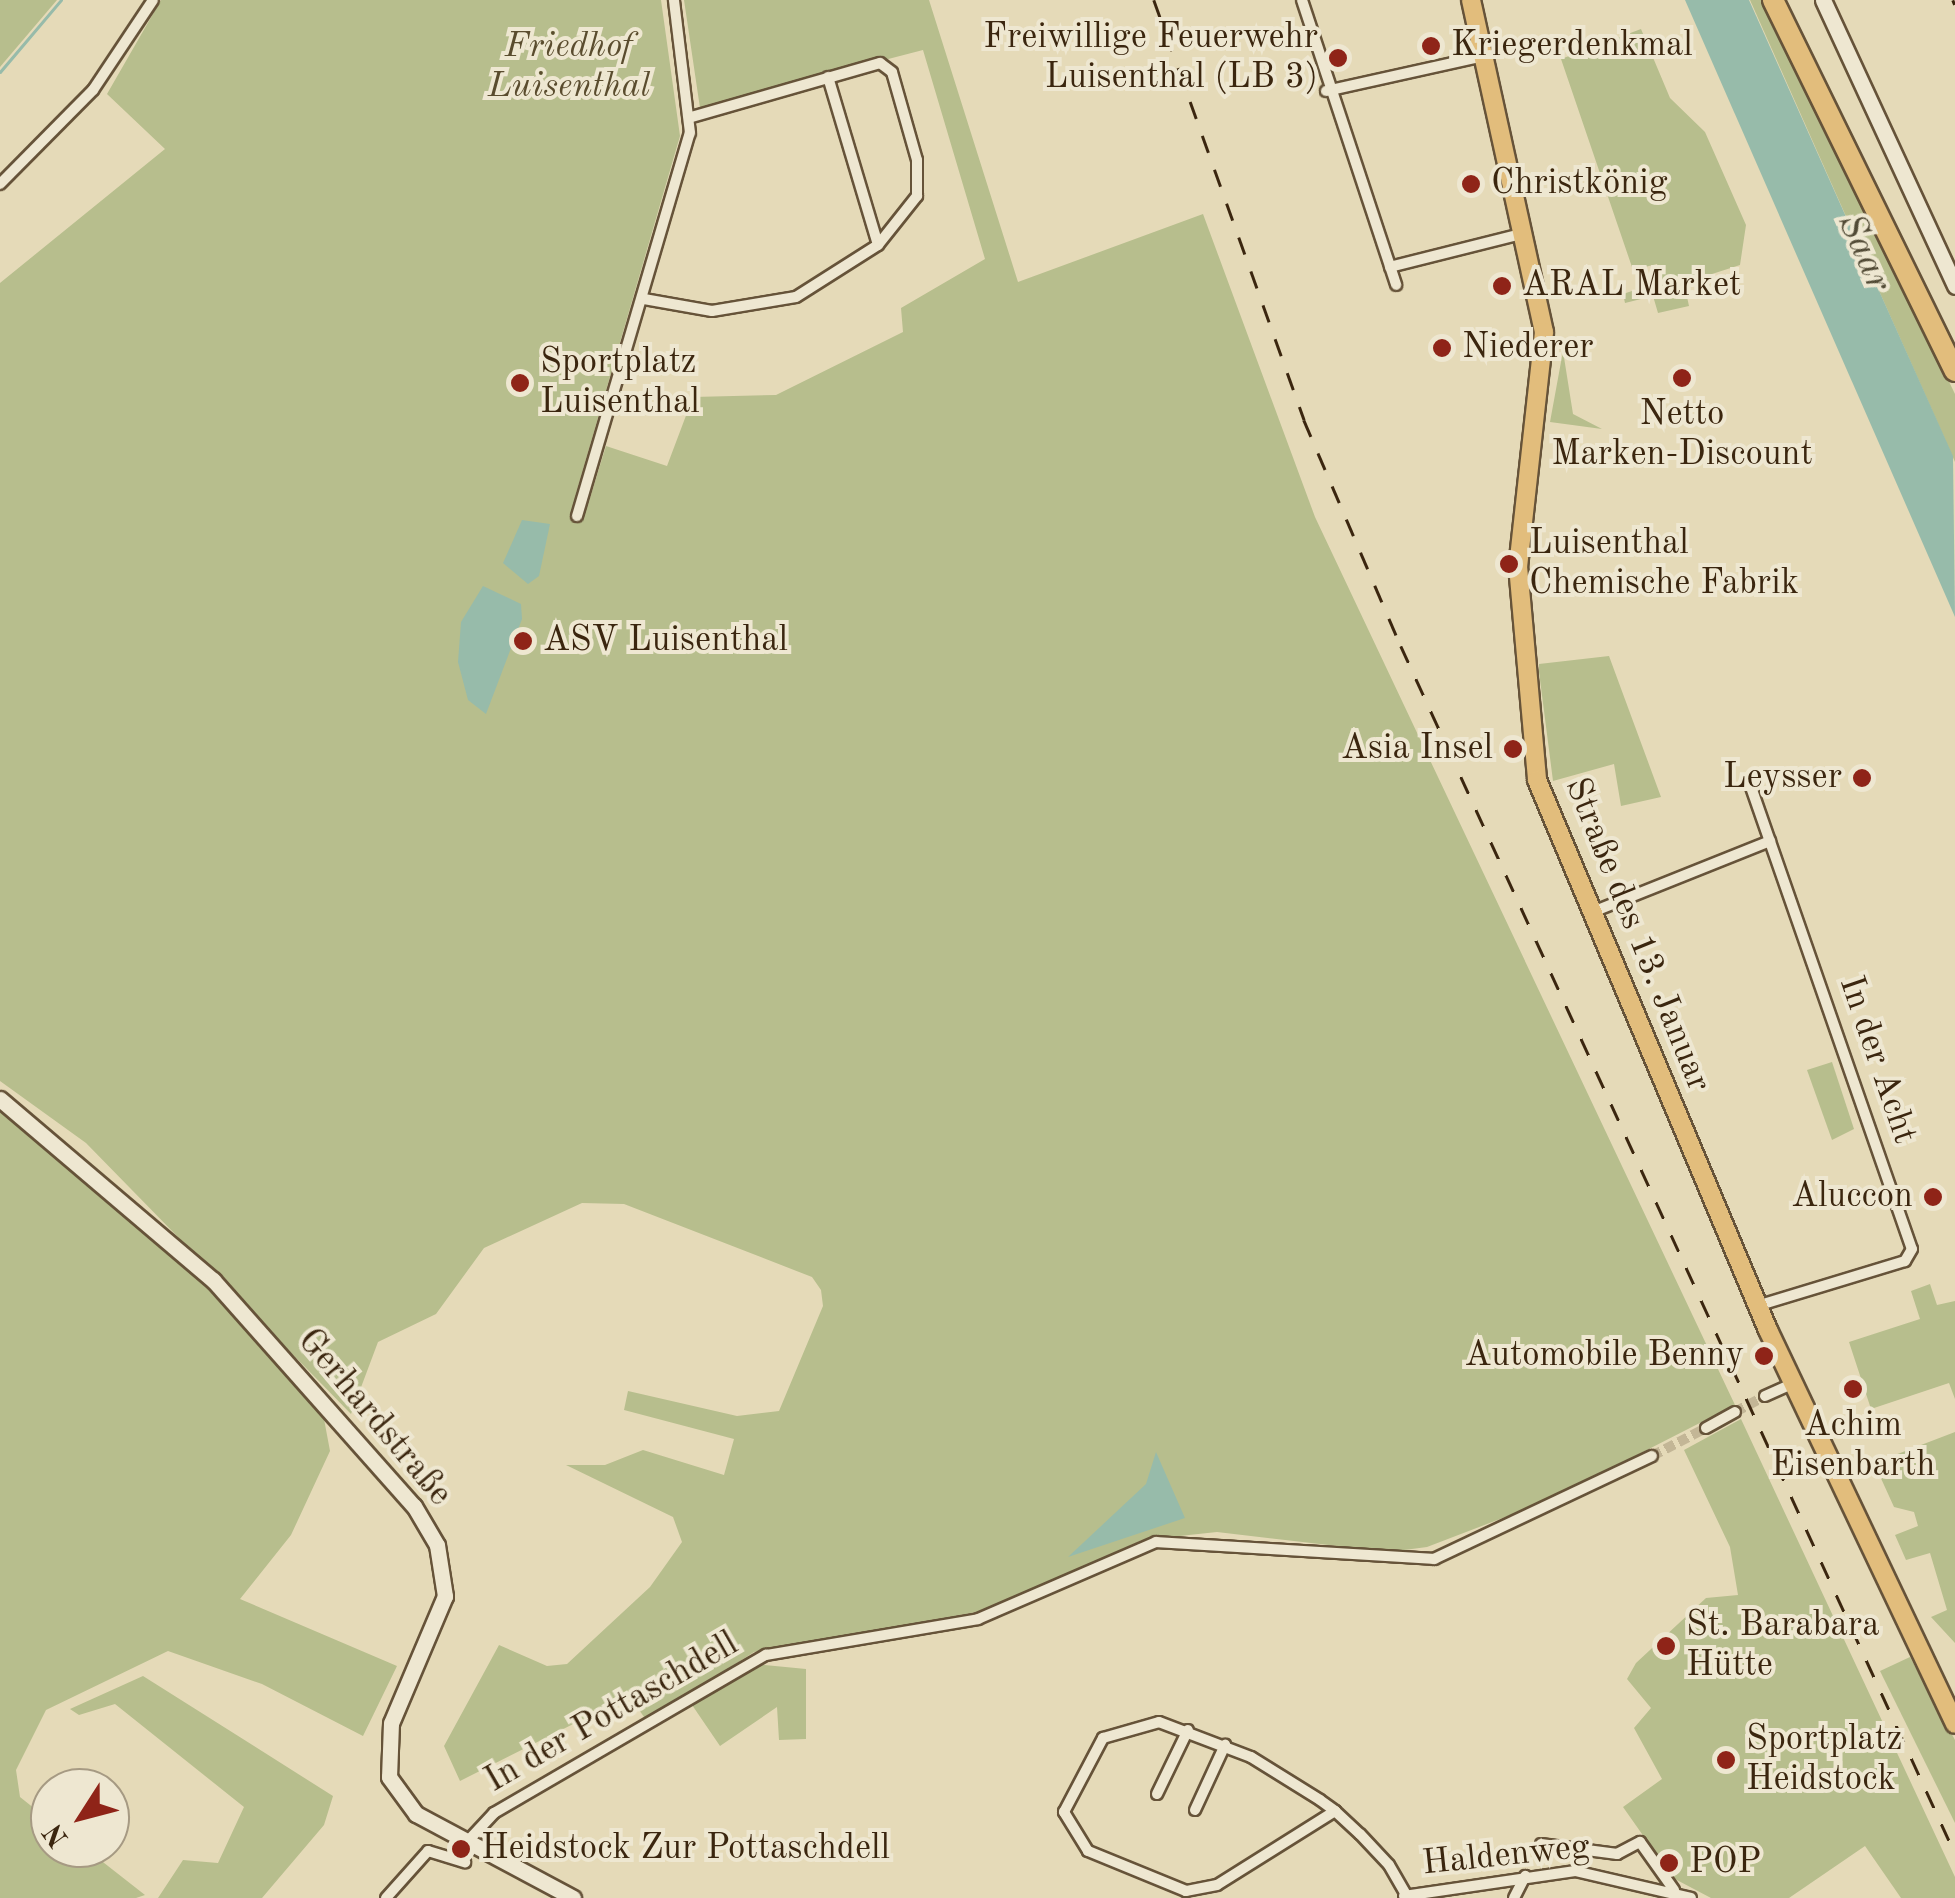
<!DOCTYPE html>
<meta charset="utf-8">
<style>
body{margin:0}
#map{position:relative;width:1955px;height:1898px;overflow:hidden;background:#e5dab8;font-family:"Old Standard TT",serif}
div>[style]{position:absolute}
[style*='--x']{left:calc(var(--x)*1px);top:calc(var(--y)*1px);width:calc(var(--w)*1px);rotate:calc(var(--a)*1deg)}
.green>*{inset:0;background:#b7be8d}
.water>*{inset:0;background:#97bbaa}
.stream>*{height:2.5px;margin:-1.25px;padding:0 1.25px;transform-origin:1.25px;border-radius:1.25px;background:#97bbaa}
.street-tunnel>*{height:10px;margin-top:-5px;transform-origin:0;background:repeating-linear-gradient(90deg,#c3b696 0 10px,transparent 0 15px)}
.roads{filter:drop-shadow(2px 0 #665339) drop-shadow(-2px 0 #665339) drop-shadow(0 2px #665339) drop-shadow(0 -2px #665339)}
.street>*{height:10px;margin:-5px;padding:0 5px;transform-origin:5px;border-radius:5px;background:#eee7d1}
.secondary>*{height:15px;margin:-7.5px;padding:0 7.5px;transform-origin:7.5px;border-radius:7.5px;background:#eee7d1}
.primary>*{height:18px;margin:-9px;padding:0 9px;transform-origin:9px;border-radius:9px;background:#e2bd7c}
.highway>*{height:20px;margin:-10px;padding:0 10px;transform-origin:10px;border-radius:10px;background:#e2bd7c}
.rail>*{height:2.5px;margin-top:-1.25px;transform-origin:0;background:repeating-linear-gradient(90deg,#3b260f 0 18px,transparent 0 36px)}
.dots>*{width:28px;height:28px;translate:-50% -50%;box-sizing:border-box;border:5px solid #eee7d1;border-radius:50%}
span{translate:-50% -50%;white-space:nowrap;text-align:center;line-height:1.15;-webkit-text-stroke:8px #eee7d1;paint-order:stroke}
.poi-label{font-size:35px;color:#3b260f}
.right{translate:-100% -50%;text-align:right}
.left{translate:0 -50%;text-align:left}
.park-label{font-size:35px;color:#5a4c2e;font-style:italic}
.street-label{font-size:35px;color:#3b260f}
.water-label{font-size:38px;color:#524b36;font-style:italic}
.north{position:absolute;left:30px;top:1768px;width:100px;height:100px;box-sizing:border-box;background:#eee7d1;border:2px solid #a69a83;border-radius:50%;rotate:234deg;font-size:28px;font-weight:700;line-height:40px;text-align:center;color:#3b260f}
.north::after{content:'';display:block;margin:auto;width:35px;height:45px;background:#8f2418;clip-path:polygon(50% 0,100% 100%,50% 72%,0 100%)}
</style>
<div id="map">
<div class="green">
<i style="clip-path:polygon(0 0,57px 0,0 67px)"></i>
<i style="clip-path:polygon(161px 0,661px 0,680px 136px,575px 497px,589px 501px,606px 446px,667px 466px,693px 397px,776px 395px,903px 332px,901px 308px,985px 259px,923px 50px,700px 108px,684px 0,929px 0,1018px 282px,1203px 214px,1315px 517px,1735px 1405px,1547px 1501px,1427px 1547px,1389px 1552px,1217px 1532px,1142px 1540px,988px 1610px,754px 1652px,647px 1721px,629px 1696px,460px 1781px,444px 1746px,499px 1645px,547px 1666px,567px 1664px,650px 1587px,682px 1542px,673px 1517px,566px 1465px,605px 1465px,643px 1450px,724px 1475px,734px 1439px,624px 1410px,628px 1391px,737px 1416px,779px 1411px,823px 1306px,821px 1290px,812px 1277px,624px 1204px,582px 1203px,484px 1248px,436px 1314px,378px 1342px,351px 1414px,86px 1143px,0 1081px,0 283px,165px 149px,107px 94px)"></i>
<i style="clip-path:polygon(1750px 0,1763px 0,1955px 394px,1955px 462px)"></i>
<i style="clip-path:polygon(1641px 29px,1670px 98px,1705px 132px,1746px 225px,1740px 265px,1684px 283px,1689px 306px,1658px 313px,1653px 296px,1625px 303px,1623px 294px,1662px 281px,1657px 264px,1633px 270px,1561px 59px)"></i>
<i style="clip-path:polygon(1563px 351px,1573px 414px,1602px 429px,1550px 422px)"></i>
<i style="clip-path:polygon(1609px 656px,1661px 797px,1621px 806px,1614px 764px,1553px 781px,1539px 672px,1539px 664px)"></i>
<i style="clip-path:polygon(1832px 1062px,1854px 1129px,1832px 1140px,1807px 1070px)"></i>
<i style="clip-path:polygon(0 1109px,204px 1282px,321px 1403px,330px 1451px,291px 1535px,240px 1599px,397px 1666px,363px 1736px,262px 1684px,168px 1651px,46px 1710px,16px 1770px,20px 1797px,50px 1821px,50px 1848px,85px 1848px,145px 1895px,136px 1898px,0 1898px)"></i>
<i style="clip-path:polygon(1930px 1284px,1937px 1305px,1955px 1301px,1955px 1399px,1949px 1383px,1871px 1409px,1849px 1342px,1920px 1319px,1911px 1291px)"></i>
<i style="clip-path:polygon(1741px 1419px,1955px 1877px,1955px 1898px,1901px 1898px,1865px 1846px,1789px 1898px,1711px 1898px,1673px 1878px,1623px 1807px,1662px 1779px,1634px 1728px,1651px 1708px,1627px 1679px,1636px 1663px,1706px 1598px,1738px 1595px,1730px 1547px,1684px 1450px)"></i>
<i style="clip-path:polygon(1955px 1432px,1955px 1643px,1931px 1617px,1947px 1610px,1930px 1553px,1906px 1560px,1895px 1535px,1918px 1526px,1914px 1512px,1894px 1507px,1874px 1463px)"></i>
<i style="clip-path:polygon(1910px 1657px,1955px 1740px,1955px 1823px,1880px 1671px)"></i>
<i style="clip-path:polygon(753px 1664px,806px 1669px,806px 1739px,779px 1740px,777px 1707px,720px 1746px,690px 1702px)"></i>
<i style="clip-path:polygon(143px 1676px,333px 1796px,324px 1825px,262px 1898px,158px 1898px,183px 1860px,218px 1863px,244px 1807px,115px 1704px,79px 1715px,70px 1709px)"></i>
</div>
<div class="water">
<i style="clip-path:polygon(1685px 0,1749px 0,1953px 456px,1955px 617px)"></i>
<i style="clip-path:polygon(522px 520px,550px 524px,539px 576px,528px 584px,503px 563px)"></i>
<i style="clip-path:polygon(483px 586px,521px 604px,522px 619px,486px 714px,468px 700px,458px 662px,461px 622px)"></i>
<i style="clip-path:polygon(1156px 1452px,1185px 1518px,1068px 1557px,1146px 1484px)"></i>
</div>
<div class="stream">
<i style="--x:0;--y:72;--w:94;--a:-49.7"></i>
</div>
<div class="street-tunnel">
<i style="--x:1735;--y:1412;--w:34;--a:-28"></i>
<i style="--x:1652;--y:1456;--w:61;--a:-27.4"></i>
</div>
<div class="roads">
<div class="street">
<i style="--x:1302;--y:0;--w:300;--a:71.7"></i>
<i style="--x:828;--y:77;--w:175;--a:73.4"></i>
<i style="--x:1326;--y:91;--w:162;--a:-12.5"></i>
<i style="--x:0;--y:184;--w:132;--a:-45.3"></i>
<i style="--x:93;--y:90;--w:108;--a:-56.3"></i>
<i style="--x:1390;--y:267;--w:139;--a:-14.1"></i>
<i style="--x:644;--y:299;--w:69;--a:10"></i>
<i style="--x:712;--y:311;--w:85;--a:-9.5"></i>
<i style="--x:796;--y:297;--w:97;--a:-32.4"></i>
<i style="--x:878;--y:245;--w:63;--a:-51.5"></i>
<i style="--x:917;--y:196;--w:36;--a:-90"></i>
<i style="--x:917;--y:160;--w:91;--a:-105.9"></i>
<i style="--x:892;--y:72;--w:15;--a:-143"></i>
<i style="--x:880;--y:63;--w:196;--a:164"></i>
<i style="--x:577;--y:516;--w:399;--a:-73.6"></i>
<i style="--x:690;--y:133;--w:134;--a:-96.9"></i>
<i style="--x:1751;--y:787;--w:489;--a:70.8"></i>
<i style="--x:1912;--y:1249;--w:14;--a:120"></i>
<i style="--x:1905;--y:1261;--w:155;--a:163.1"></i>
<i style="--x:1590;--y:913;--w:194;--a:-21.8"></i>
<i style="--x:1765;--y:1396;--w:30;--a:-24"></i>
<i style="--x:1706;--y:1428;--w:33;--a:-29"></i>
<i style="--x:1157;--y:1794;--w:71;--a:-64.2"></i>
<i style="--x:1195;--y:1810;--w:72;--a:-65.2"></i>
<i style="--x:1335;--y:1811;--w:139;--a:147.9"></i>
<i style="--x:1217;--y:1885;--w:32;--a:169"></i>
<i style="--x:1186;--y:1891;--w:106;--a:-157.8"></i>
<i style="--x:1088;--y:1851;--w:46;--a:-121.6"></i>
<i style="--x:1064;--y:1812;--w:84;--a:-62.2"></i>
<i style="--x:1103;--y:1738;--w:58;--a:-15.9"></i>
<i style="--x:1159;--y:1722;--w:98;--a:20.8"></i>
<i style="--x:1251;--y:1757;--w:81;--a:31.9"></i>
<i style="--x:1320;--y:1800;--w:19;--a:36"></i>
<i style="--x:1335;--y:1811;--w:34;--a:43"></i>
<i style="--x:1360;--y:1834;--w:42;--a:46.9"></i>
<i style="--x:1389;--y:1865;--w:34;--a:60"></i>
<i style="--x:467;--y:1842;--w:40;--a:-47"></i>
<i style="--x:494;--y:1813;--w:315;--a:-30.2"></i>
<i style="--x:766;--y:1655;--w:215;--a:-9.6"></i>
<i style="--x:978;--y:1619;--w:194;--a:-23.4"></i>
<i style="--x:1156;--y:1542;--w:279;--a:3.5"></i>
<i style="--x:1434;--y:1559;--w:241;--a:-25.3"></i>
<i style="--x:1541;--y:1844;--w:77;--a:7.5"></i>
<i style="--x:1617;--y:1854;--w:26;--a:-28"></i>
<i style="--x:1640;--y:1842;--w:59;--a:54.7"></i>
<i style="--x:1404;--y:1896;--w:173;--a:-8.3"></i>
<i style="--x:1575;--y:1871;--w:119;--a:13.1"></i>
<i style="--x:386;--y:1898;--w:63;--a:-48.2"></i>
<i style="--x:428;--y:1851;--w:39;--a:17"></i>
<i style="--x:1514;--y:1898;--w:25;--a:-63"></i>
</div>
<div class="secondary">
<i style="--x:1823;--y:0;--w:315;--a:65.2"></i>
<i style="--x:0;--y:1099;--w:280;--a:40.4"></i>
<i style="--x:213;--y:1280;--w:302;--a:48.4"></i>
<i style="--x:414;--y:1506;--w:45;--a:59.5"></i>
<i style="--x:437;--y:1545;--w:52;--a:81.1"></i>
<i style="--x:445;--y:1596;--w:138;--a:113"></i>
<i style="--x:391;--y:1723;--w:54;--a:92.1"></i>
<i style="--x:389;--y:1777;--w:46;--a:53.9"></i>
<i style="--x:416;--y:1814;--w:178;--a:28.1"></i>
</div>
<div class="primary">
<i style="--x:1471;--y:0;--w:340;--a:77.6"></i>
<i style="--x:1544;--y:332;--w:235;--a:96.3"></i>
<i style="--x:1518;--y:566;--w:215;--a:84.9"></i>
<i style="--x:1537;--y:780;--w:597;--a:67.22"></i>
<i style="--x:1768;--y:1330;--w:436;--a:64.6"></i>
</div>
<div class="highway">
<i style="--x:1773;--y:0;--w:413;--a:63.9"></i>
</div>
</div>
<div class="rail">
<i style="--x:1154;--y:0;--w:446;--a:70.3"></i>
<i style="--x:1304;--y:420;--w:246;--a:66.8"></i>
<i style="--x:1401;--y:646;--w:1328;--a:65.35"></i>
<i style="--x:1953;--y:0;--w:5;--a:68"></i>
</div>
<div class="dots">
<i style="left:1431px;top:46px;background:#8f2418"></i>
<i style="left:1338px;top:58px;background:#8f2418"></i>
<i style="left:1471px;top:184px;background:#8f2418"></i>
<i style="left:1502px;top:286px;background:#8f2418"></i>
<i style="left:1442px;top:348px;background:#8f2418"></i>
<i style="left:1682px;top:378px;background:#8f2418"></i>
<i style="left:520px;top:383px;background:#8f2418"></i>
<i style="left:1509px;top:564px;background:#8f2418"></i>
<i style="left:523px;top:641px;background:#8f2418"></i>
<i style="left:1513px;top:749px;background:#8f2418"></i>
<i style="left:1862px;top:778px;background:#8f2418"></i>
<i style="left:1933px;top:1197px;background:#8f2418"></i>
<i style="left:1764px;top:1356px;background:#8f2418"></i>
<i style="left:1853px;top:1389px;background:#8f2418"></i>
<i style="left:1666px;top:1646px;background:#8f2418"></i>
<i style="left:1726px;top:1760px;background:#8f2418"></i>
<i style="left:461px;top:1849px;background:#8f2418"></i>
<i style="left:1669px;top:1863px;background:#8f2418"></i>
</div>
<div class="poi-label">
<span class="right" style="left:1318px;top:58px">Freiwillige Feuerwehr<br>Luisenthal (LB 3)</span>
<span class="left" style="left:1451px;top:46px">Kriegerdenkmal</span>
<span class="left" style="left:1491px;top:184px">Christkönig</span>
<span class="left" style="left:1522px;top:286px">ARAL Market</span>
<span class="left" style="left:1462px;top:348px">Niederer</span>
<span class="left" style="left:540px;top:383px">Sportplatz<br>Luisenthal</span>
<span style="left:1682px;top:435px">Netto<br>Marken-Discount</span>
<span class="left" style="left:1529px;top:564px">Luisenthal<br>Chemische Fabrik</span>
<span class="left" style="left:543px;top:641px">ASV Luisenthal</span>
<span class="right" style="left:1493px;top:749px">Asia Insel</span>
<span class="right" style="left:1842px;top:778px">Leysser</span>
<span class="right" style="left:1913px;top:1197px">Aluccon</span>
<span class="right" style="left:1744px;top:1356px">Automobile Benny</span>
<span style="left:1853px;top:1446px">Achim<br>Eisenbarth</span>
<span class="left" style="left:1686px;top:1646px">St. Barabara<br>Hütte</span>
<span class="left" style="left:1746px;top:1760px">Sportplatz<br>Heidstock</span>
<span class="left" style="left:481px;top:1849px">Heidstock Zur Pottaschdell</span>
<span class="left" style="left:1689px;top:1863px">POP</span>
</div>
<div class="park-label">
<span style="left:569px;top:67px">Friedhof<br>Luisenthal</span>
</div>
<div class="street-label">
<span style="left:1637px;top:935px;rotate:68deg">Straße des 13. Januar</span>
<span style="left:1877px;top:1060px;rotate:71deg">In der Acht</span>
<span style="left:374px;top:1418px;rotate:50deg">Gerhardstraße</span>
<span style="left:612px;top:1713px;rotate:-30deg">In der Pottaschdell</span>
<span style="left:1506px;top:1856px;rotate:-6deg">Haldenweg</span>
</div>
<div class="water-label">
<span style="left:1863px;top:253px;rotate:66deg">Saar</span>
</div>
<div class="north">N</div>
</div>
